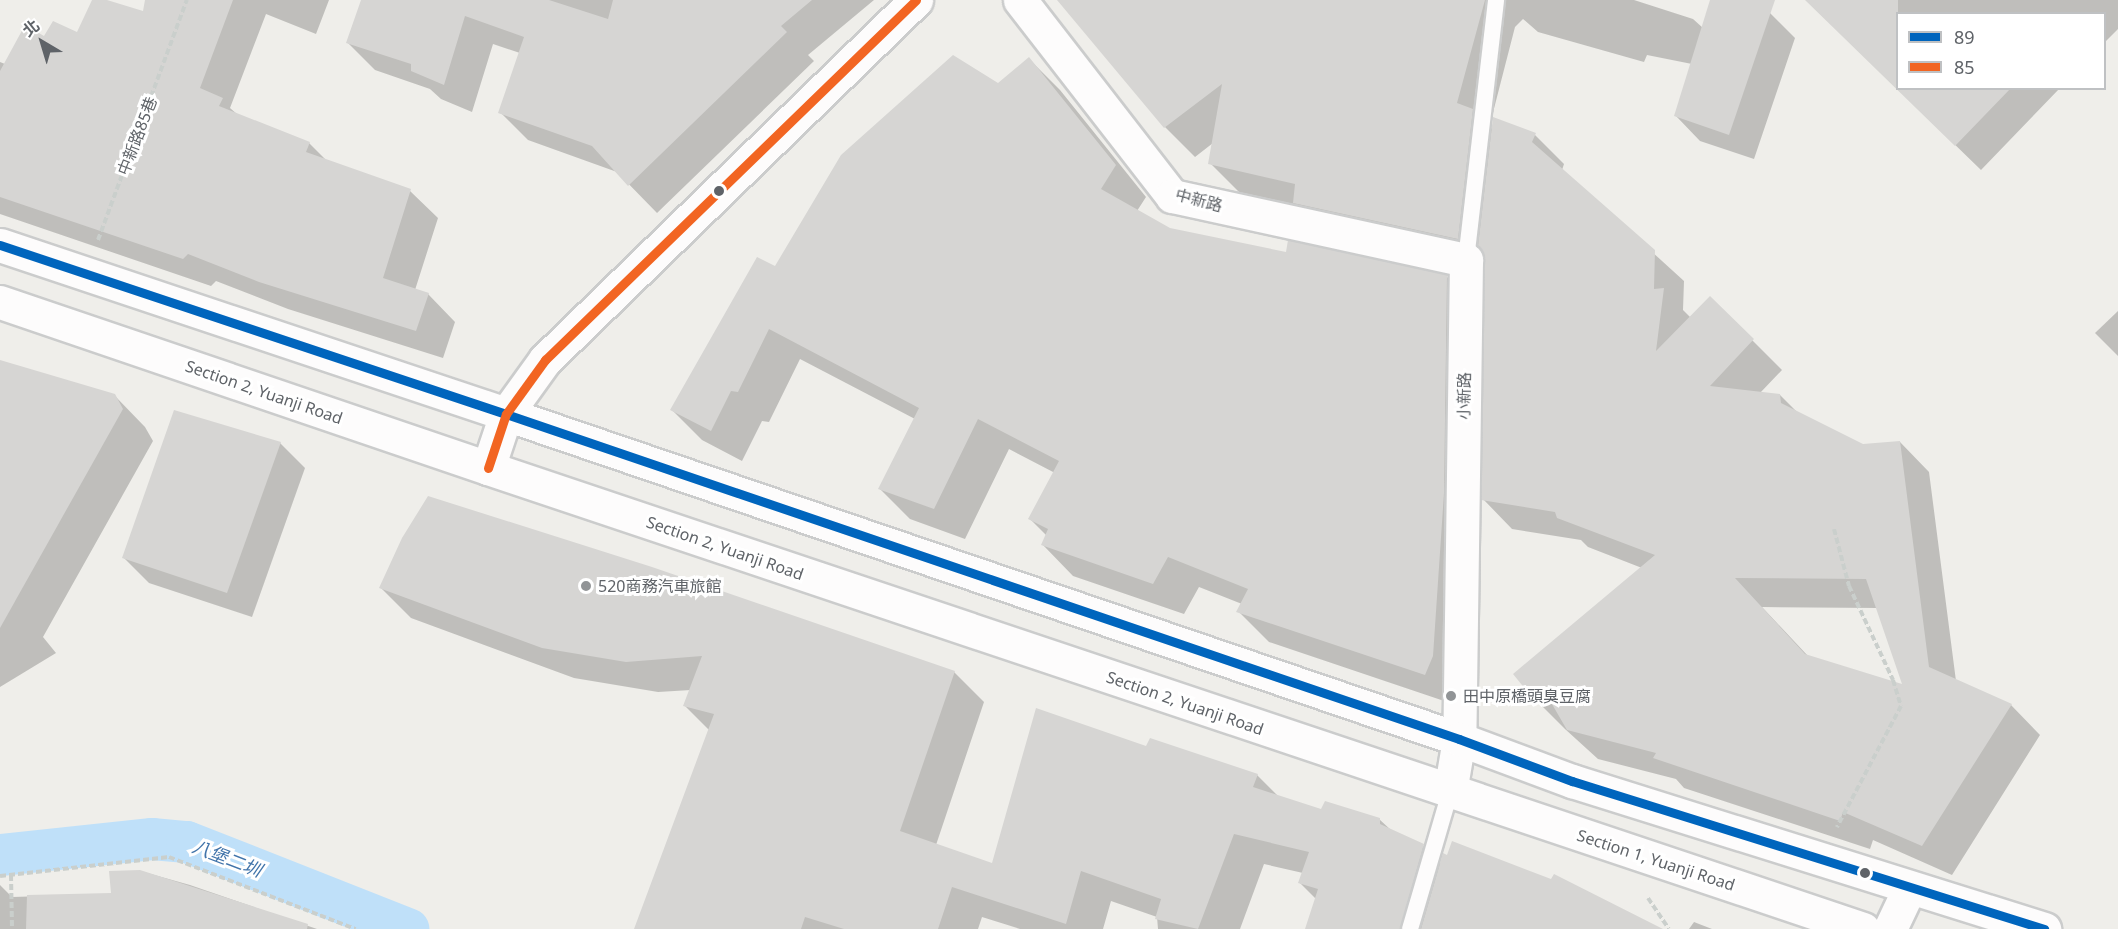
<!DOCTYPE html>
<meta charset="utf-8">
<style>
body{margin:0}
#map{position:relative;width:2118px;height:929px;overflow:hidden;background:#efeeea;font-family:"Noto Sans","Noto Sans TC",sans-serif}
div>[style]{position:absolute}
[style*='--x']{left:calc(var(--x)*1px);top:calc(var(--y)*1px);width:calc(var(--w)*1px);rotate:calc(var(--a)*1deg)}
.shadow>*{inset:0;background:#0003}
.canal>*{height:42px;margin:-21px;padding:0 21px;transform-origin:21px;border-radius:21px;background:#bfe0f9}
.building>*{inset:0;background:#d6d5d3}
.path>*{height:4px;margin-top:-2px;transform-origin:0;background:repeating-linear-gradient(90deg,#cacfcc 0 6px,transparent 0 9px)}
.roads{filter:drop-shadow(2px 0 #cbcccc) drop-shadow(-2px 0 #cbcccc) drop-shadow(0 2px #cbcccc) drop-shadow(0 -2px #cbcccc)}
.service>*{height:16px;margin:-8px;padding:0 8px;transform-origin:8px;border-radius:8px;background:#fdfcfc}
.minor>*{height:33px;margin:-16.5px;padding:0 16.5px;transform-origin:16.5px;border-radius:16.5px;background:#fdfcfc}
.secondary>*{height:33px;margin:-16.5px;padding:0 16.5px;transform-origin:16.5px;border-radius:16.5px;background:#fdfcfc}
.bus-1>*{height:9px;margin:-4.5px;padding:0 4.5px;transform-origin:4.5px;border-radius:4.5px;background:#0065bd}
.bus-2>*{height:9px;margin:-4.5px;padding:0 4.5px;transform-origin:4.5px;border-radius:4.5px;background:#f26522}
.dots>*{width:16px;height:16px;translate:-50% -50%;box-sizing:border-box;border:3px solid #fff;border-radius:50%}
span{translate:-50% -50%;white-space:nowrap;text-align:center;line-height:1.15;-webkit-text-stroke:6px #fff;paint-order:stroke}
.street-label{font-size:16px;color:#5f6368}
.poi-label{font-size:16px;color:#5f6368}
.left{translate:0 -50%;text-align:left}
.water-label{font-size:18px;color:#4174aa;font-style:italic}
.legend{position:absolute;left:1896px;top:12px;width:210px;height:78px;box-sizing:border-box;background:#fff;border:2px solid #bfc1c3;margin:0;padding:8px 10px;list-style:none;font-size:18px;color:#5f6368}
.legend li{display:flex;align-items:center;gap:12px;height:30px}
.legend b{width:30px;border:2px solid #bfc1c3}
.north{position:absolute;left:12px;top:12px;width:60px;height:60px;-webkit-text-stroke:4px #fff;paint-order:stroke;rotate:322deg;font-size:16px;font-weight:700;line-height:24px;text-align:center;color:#5f6368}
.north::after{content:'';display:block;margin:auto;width:21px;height:27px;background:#5f6368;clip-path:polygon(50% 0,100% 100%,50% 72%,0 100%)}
</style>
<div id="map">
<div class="shadow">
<i style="clip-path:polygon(94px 0,146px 14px,152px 0,329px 0,316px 34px,266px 14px,230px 108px,238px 115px,309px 143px,327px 161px,410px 191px,438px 218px,415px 290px,428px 294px,455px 322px,443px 358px,288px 309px,216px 281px,211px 286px,0 214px,0 62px,5px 64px,44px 38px,78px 34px)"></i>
<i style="clip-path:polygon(362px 0,874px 0,808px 55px,814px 61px,657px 213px,617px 172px,528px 140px,500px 112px,520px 53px,493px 44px,472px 112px,441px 99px,430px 89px,375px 70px,347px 42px)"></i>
<i style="clip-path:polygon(evenodd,1075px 0,1634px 0,1693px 19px,1703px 28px,1712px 0,1730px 0,1770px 13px,1795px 38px,1754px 159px,1700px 141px,1676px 116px,1692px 64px,1647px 55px,1644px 62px,1538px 32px,1523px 19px,1515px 27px,1489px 128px,1535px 135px,1564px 164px,1562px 170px,1684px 281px,1683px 310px,1691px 318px,1710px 298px,1782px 370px,1760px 393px,1780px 395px,1797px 412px,1862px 445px,1900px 442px,1929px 472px,1956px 681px,2011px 705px,2040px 735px,1952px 875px,1873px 840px,1870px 849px,1684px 788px,1676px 779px,1598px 759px,1565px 729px,1536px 700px,1642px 568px,1588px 547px,1581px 540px,1512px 529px,1483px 499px,1486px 268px,1324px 233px,1299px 207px,1240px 193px,1210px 163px,1213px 143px,1195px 157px,1165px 127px,1066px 8px,1075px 0,1762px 607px,1878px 608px,1905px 687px,1808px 656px,1762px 607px)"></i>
<i style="clip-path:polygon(1806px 0,2118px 0,2118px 29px,2104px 43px,2104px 14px,1898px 14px,1898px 88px,2060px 88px,1981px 170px)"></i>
<i style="clip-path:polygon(1029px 59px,1060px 90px,1146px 197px,1137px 211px,1169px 230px,1287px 253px,1446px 276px,1477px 307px,1456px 705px,1269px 642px,1238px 611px,1242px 604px,1199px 587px,1184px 614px,1073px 576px,1043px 545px,1047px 536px,1030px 519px,1055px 473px,1009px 449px,965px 539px,910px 519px,880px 489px,915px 419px,800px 359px,769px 422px,762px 421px,742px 461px,702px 440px,672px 410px,776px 268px)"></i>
<i style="clip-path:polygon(2118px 311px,2118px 356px,2095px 333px)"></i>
<i style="clip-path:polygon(0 361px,114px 395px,145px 427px,153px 441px,43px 637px,56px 653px,0 687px)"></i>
<i style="clip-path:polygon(280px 443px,305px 468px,252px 617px,149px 583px,124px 558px)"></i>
<i style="clip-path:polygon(381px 588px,954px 672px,984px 702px,936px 845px,993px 865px,1147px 748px,1257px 775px,1279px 797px,1322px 810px,1379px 819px,1392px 831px,1423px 846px,1441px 864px,1648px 929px,1306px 929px,1316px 899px,1300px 883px,1303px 873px,1264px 864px,1240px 929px,1158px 929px,1157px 917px,1111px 901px,1103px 929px,1020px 929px,982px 917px,978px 929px,640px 929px,710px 731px,685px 706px,691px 690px,658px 692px,574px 678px,411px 618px)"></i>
<i style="clip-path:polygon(140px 871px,190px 885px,317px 929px,0 929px,0 885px,12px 897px,113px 894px)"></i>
<i style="clip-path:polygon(1694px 922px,1712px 929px,1689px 929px)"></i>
</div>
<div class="canal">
<i style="--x:0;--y:855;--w:153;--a:-6"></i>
<i style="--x:152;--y:839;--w:35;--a:5"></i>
<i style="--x:187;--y:842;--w:238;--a:21.5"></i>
</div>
<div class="building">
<i style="clip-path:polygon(92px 0,107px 0,143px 11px,145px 0,233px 0,200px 88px,223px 98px,219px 106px,310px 142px,306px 152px,411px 189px,383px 278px,429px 293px,416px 331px,259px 282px,188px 254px,183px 259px,0 197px,0 71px,25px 25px,44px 36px,53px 21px,77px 32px)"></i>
<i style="clip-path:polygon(361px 0,549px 0,608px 19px,613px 0,812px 0,781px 26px,787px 32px,628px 186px,592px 146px,498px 113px,524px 37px,465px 16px,444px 85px,411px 71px,411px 64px,346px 43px)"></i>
<i style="clip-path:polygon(1057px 0,1485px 0,1457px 103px,1473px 109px,1458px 239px,1293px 203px,1295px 184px,1208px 164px,1222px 84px,1164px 128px)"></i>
<i style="clip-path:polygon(1710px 0,1775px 0,1729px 135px,1674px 116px)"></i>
<i style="clip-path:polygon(1805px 0,1898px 0,1898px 88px,2011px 88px,1955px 146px)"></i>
<i style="clip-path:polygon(953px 55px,998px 83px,1029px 57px,1116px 165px,1101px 189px,1170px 228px,1286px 252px,1288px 240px,1447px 275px,1444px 493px,1433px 656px,1425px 675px,1236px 612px,1248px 589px,1168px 557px,1153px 584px,1041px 545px,1048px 529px,1028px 519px,1059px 461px,978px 419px,934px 509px,878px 489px,919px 408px,769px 329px,738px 392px,731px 391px,711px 431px,670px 410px,757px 257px,775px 266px,841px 155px)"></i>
<i style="clip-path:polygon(evenodd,1493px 117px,1536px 133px,1532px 142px,1655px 250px,1654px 289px,1664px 288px,1656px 351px,1710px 296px,1754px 339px,1710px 386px,1780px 394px,1781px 403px,1863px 444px,1900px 441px,1929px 667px,2012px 704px,1922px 846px,1843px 812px,1840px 821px,1653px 758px,1656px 753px,1567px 730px,1545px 692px,1535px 701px,1513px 674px,1655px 555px,1557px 518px,1555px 512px,1481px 500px,1485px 260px,1478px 246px,1493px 117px,1735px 578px,1866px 579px,1902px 684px,1805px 654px,1735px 578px)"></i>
<i style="clip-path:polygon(0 360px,115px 394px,123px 409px,0 628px)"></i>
<i style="clip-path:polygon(174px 410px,281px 442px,227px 593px,122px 558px)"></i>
<i style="clip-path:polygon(428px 496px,652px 567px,955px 671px,900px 831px,992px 863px,1036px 708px,1146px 746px,1150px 738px,1258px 774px,1253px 787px,1321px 809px,1325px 801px,1380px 818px,1380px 824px,1424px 844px,1400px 929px,1305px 929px,1318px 889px,1298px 883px,1309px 852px,1234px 834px,1198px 929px,1155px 919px,1161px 899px,1081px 871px,1066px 924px,952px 887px,938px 929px,844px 929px,805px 917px,801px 929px,634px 929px,714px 714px,683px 706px,702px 656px,626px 662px,542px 648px,379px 588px,402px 538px)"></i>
<i style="clip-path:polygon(1452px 841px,1551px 879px,1554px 874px,1663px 929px,1421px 929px,1443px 853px,1447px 855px)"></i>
<i style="clip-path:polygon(140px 870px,308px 924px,307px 929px,26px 929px,27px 895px,111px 893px,109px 871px)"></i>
</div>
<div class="path">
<i style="--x:98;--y:240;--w:256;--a:-69.7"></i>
<i style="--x:1834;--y:529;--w:59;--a:75.3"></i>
<i style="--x:1849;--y:586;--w:104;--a:64.9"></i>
<i style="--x:1893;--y:680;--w:27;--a:73"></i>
<i style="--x:1901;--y:706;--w:137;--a:117.9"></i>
<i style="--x:11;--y:875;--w:54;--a:88.9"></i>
<i style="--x:0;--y:876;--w:170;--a:-6.4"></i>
<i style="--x:169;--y:857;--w:200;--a:21.1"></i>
<i style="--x:1648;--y:898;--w:37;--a:56"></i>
</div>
<div class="roads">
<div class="service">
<i style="--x:1466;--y:260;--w:262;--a:-83.4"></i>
<i style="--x:1410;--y:929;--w:143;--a:-73.7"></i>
</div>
<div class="minor">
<i style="--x:1020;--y:0;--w:248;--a:52.2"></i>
<i style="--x:1172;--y:196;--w:301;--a:12.3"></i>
<i style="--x:1466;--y:260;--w:479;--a:90.8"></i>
<i style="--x:1459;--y:739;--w:54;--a:99.6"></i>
<i style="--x:506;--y:414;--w:1007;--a:18.83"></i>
<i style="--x:1459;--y:739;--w:121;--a:20.4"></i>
<i style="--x:1572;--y:781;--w:495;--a:17.4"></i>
<i style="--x:488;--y:468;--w:1450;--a:18.53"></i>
<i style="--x:1890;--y:929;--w:44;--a:-64.6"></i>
</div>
<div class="secondary">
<i style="--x:0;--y:245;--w:533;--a:18.47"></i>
<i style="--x:0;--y:302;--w:515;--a:18.79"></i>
<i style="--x:488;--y:468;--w:57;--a:-71.6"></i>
<i style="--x:506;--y:414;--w:67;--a:-54.2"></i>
<i style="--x:545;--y:360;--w:517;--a:-44.14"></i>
</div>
</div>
<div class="bus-1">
<i style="--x:0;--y:245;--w:533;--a:18.47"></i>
<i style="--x:506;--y:414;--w:1007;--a:18.83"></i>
<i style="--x:1459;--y:739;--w:121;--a:20.4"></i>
<i style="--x:1572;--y:781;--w:495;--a:17.4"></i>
</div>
<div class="bus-2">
<i style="--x:488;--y:468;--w:57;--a:-71.6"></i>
<i style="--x:506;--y:414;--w:67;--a:-54.2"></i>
<i style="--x:545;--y:360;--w:517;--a:-44.14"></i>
</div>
<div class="dots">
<i style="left:719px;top:191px;background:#5f6368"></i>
<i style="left:586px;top:586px;background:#919496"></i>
<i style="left:1451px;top:696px;background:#919496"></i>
<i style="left:1865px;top:873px;background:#5f6368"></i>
</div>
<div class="street-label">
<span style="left:137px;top:136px;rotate:-69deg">中新路85巷</span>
<span style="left:1199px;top:200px;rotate:15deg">中新路</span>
<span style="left:264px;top:392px;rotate:19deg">Section 2, Yuanji Road</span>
<span style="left:1464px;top:396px;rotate:-89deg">小新路</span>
<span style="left:725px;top:548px;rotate:19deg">Section 2, Yuanji Road</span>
<span style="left:1185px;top:703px;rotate:19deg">Section 2, Yuanji Road</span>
<span style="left:1656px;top:860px;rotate:18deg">Section 1, Yuanji Road</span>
</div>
<div class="poi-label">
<span class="left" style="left:598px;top:586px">520商務汽車旅館</span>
<span class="left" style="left:1463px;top:696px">田中原橋頭臭豆腐</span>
</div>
<div class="water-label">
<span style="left:227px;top:858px;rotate:21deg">八堡二圳</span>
</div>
<ul class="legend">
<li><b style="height:8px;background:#0065bd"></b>89</li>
<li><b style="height:8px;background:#f26522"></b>85</li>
</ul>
<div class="north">北</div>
</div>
